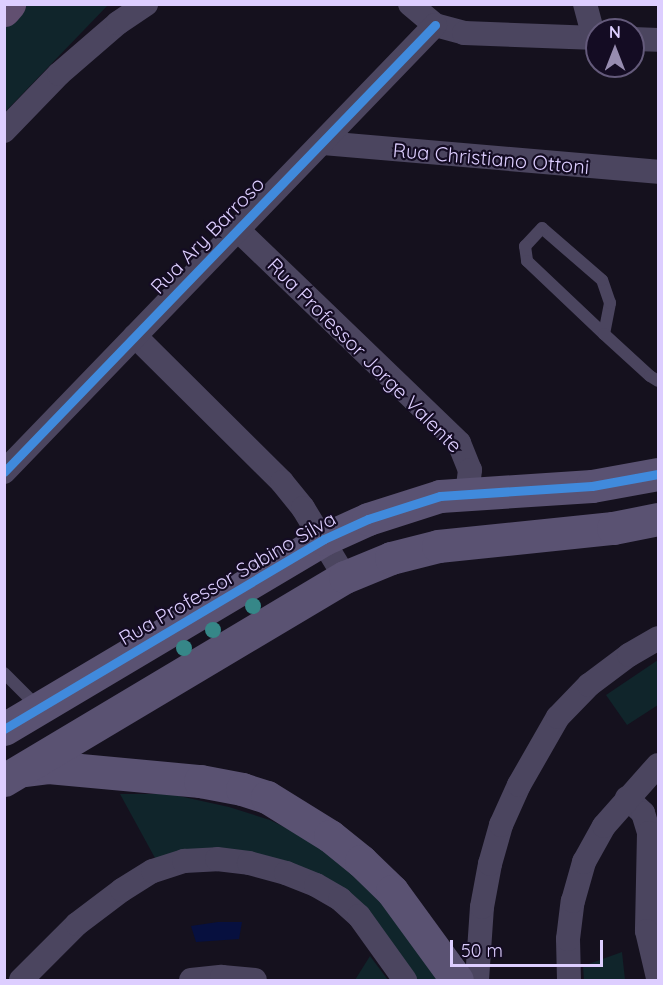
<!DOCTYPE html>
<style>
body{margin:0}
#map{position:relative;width:663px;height:985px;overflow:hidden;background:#15111e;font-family:Quicksand,sans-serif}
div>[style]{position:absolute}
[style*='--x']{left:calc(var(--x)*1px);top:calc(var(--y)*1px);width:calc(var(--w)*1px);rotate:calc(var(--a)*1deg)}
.green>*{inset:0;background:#10252b}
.water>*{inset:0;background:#07103f}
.lane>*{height:12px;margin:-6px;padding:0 6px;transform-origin:6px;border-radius:6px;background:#4b455f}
.street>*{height:24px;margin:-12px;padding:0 12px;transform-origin:12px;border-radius:12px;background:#4b455f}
.secondary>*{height:33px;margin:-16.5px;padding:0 16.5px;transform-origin:16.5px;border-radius:16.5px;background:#5a5272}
.primary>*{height:33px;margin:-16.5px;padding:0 16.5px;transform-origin:16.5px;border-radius:16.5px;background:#614f70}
.cycleway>*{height:9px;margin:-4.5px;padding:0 4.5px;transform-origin:4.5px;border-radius:4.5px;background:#408adc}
.trees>*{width:16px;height:16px;margin:-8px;border-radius:50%;background:#368788}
span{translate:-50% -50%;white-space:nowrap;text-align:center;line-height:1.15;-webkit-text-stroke:4.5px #140c23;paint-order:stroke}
.street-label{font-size:20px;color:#ddceff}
.frame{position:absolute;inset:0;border:6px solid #ddceff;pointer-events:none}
.north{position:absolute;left:585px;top:18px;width:60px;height:60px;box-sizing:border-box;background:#140c23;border:2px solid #645a7b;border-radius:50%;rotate:0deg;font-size:16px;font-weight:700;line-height:24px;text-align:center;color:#ddceff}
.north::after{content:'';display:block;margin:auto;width:21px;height:27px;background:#978cb0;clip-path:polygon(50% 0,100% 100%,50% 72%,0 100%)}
.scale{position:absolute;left:450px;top:940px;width:153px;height:27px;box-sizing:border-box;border:3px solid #ddceff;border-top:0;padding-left:8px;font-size:18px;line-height:21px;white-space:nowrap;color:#ddceff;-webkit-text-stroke:4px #140c23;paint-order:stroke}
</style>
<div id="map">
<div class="green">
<i style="clip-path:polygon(18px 5px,108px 5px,5px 112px,5px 21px)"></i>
<i style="clip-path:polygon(658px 660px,658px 705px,627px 725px,606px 695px)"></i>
<i style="clip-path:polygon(120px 794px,170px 794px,229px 807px,270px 820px,323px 846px,360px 873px,439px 980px,409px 980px,361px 910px,220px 850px,155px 858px)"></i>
<i style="clip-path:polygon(622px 952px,625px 980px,584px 980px,583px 966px)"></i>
<i style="clip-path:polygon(370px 956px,388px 980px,355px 980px)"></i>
</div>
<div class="water">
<i style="clip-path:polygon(218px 922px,242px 922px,239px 939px,196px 942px,191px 926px)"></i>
</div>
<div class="lane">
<i style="--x:604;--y:334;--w:32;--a:-79"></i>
<i style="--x:610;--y:303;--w:24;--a:-109"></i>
<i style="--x:602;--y:280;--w:79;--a:-139.1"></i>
<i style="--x:542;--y:228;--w:25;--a:133"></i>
<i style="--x:525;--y:246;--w:15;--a:82"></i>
<i style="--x:527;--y:261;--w:106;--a:43.5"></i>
<i style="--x:604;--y:334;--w:62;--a:42.4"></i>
<i style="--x:650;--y:376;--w:9;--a:32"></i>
<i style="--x:4;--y:673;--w:47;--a:45"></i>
</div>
<div class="street">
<i style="--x:410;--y:4;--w:33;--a:40"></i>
<i style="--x:435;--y:25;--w:30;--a:15"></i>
<i style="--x:464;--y:33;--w:133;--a:2.2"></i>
<i style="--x:585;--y:4;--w:35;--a:75"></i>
<i style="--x:633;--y:39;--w:25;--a:2"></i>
<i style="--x:4;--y:131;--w:79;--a:-46"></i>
<i style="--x:59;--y:74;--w:78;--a:-40.8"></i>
<i style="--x:118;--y:23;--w:34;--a:-34"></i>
<i style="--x:323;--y:143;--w:336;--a:4.9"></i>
<i style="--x:237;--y:229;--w:308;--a:43.9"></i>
<i style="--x:459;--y:443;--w:29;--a:68"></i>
<i style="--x:470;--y:470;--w:23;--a:97"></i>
<i style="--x:135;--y:336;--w:207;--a:44.8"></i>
<i style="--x:282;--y:482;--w:33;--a:51"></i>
<i style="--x:303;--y:508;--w:81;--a:58.7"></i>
<i style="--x:4;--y:472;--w:621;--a:-46.04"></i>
<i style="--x:627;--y:798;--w:22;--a:43"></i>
<i style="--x:643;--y:813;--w:21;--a:73"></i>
<i style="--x:649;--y:833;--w:98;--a:91.2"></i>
<i style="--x:647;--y:931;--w:48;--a:76.8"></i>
<i style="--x:21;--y:980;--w:79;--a:-45"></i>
<i style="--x:77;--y:924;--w:56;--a:-37.1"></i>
<i style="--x:122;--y:890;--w:36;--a:-32"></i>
<i style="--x:153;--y:871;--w:33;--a:-18"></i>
<i style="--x:184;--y:861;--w:33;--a:-3"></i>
<i style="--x:217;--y:859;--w:32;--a:7"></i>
<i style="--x:249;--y:863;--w:38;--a:15"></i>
<i style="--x:286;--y:873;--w:32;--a:22"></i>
<i style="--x:316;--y:885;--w:28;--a:30"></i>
<i style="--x:340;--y:899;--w:25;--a:42"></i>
<i style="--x:359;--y:916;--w:79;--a:54.3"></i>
<i style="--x:191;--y:980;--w:31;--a:-6"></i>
<i style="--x:222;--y:977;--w:33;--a:5"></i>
<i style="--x:477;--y:980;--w:73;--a:-86.1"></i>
<i style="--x:482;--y:907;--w:44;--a:-79.5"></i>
<i style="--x:490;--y:864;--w:41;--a:-74.2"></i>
<i style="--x:501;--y:825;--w:44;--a:-65.8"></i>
<i style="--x:519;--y:785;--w:78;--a:-60.2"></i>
<i style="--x:558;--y:717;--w:45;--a:-45.9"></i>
<i style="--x:589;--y:685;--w:50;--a:-36.9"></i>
<i style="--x:629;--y:655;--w:34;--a:-30"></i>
<i style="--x:569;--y:980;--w:41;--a:-91.4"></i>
<i style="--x:568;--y:939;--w:38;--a:-83"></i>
<i style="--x:573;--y:901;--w:41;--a:-74.2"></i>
<i style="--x:584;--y:862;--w:41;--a:-60.9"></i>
<i style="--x:604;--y:826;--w:81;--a:-48.5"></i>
</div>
<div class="secondary">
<i style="--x:4;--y:729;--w:372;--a:-30.7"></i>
<i style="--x:324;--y:539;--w:48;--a:-24.4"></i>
<i style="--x:368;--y:519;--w:76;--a:-17.7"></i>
<i style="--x:440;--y:496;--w:152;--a:-3.8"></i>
<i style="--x:592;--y:486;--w:67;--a:-10.3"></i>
<i style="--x:24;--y:770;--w:24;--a:-7"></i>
<i style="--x:48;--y:767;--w:153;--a:5.3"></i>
<i style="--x:200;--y:781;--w:43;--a:10.8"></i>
<i style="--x:242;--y:789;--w:26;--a:18"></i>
<i style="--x:267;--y:797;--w:74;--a:31.8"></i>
<i style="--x:330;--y:836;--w:40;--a:39"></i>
<i style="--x:361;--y:861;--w:43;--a:44.1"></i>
<i style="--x:392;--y:891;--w:110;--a:53.9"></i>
<i style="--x:4;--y:780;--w:397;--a:-30.8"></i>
<i style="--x:345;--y:577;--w:50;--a:-22.4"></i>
<i style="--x:391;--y:558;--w:49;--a:-14.3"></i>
<i style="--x:438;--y:546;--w:176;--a:-5.9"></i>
<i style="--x:613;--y:528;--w:46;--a:-11.3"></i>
</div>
<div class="primary">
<i style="--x:4;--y:10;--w:8;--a:-50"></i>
</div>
<div class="cycleway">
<i style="--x:4;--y:472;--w:621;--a:-46.04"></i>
<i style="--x:4;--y:729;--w:372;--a:-30.7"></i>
<i style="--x:324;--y:539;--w:48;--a:-24.4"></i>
<i style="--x:368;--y:519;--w:76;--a:-17.7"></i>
<i style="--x:440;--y:496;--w:152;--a:-3.8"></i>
<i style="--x:592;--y:486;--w:67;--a:-10.3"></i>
</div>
<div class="trees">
<i style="left:253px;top:606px"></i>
<i style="left:213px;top:630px"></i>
<i style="left:184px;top:648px"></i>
</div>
<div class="street-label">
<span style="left:491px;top:158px;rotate:5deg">Rua Christiano Ottoni</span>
<span style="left:207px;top:235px;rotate:-46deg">Rua Ary Barroso</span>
<span style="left:365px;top:355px;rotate:45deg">Rua Professor Jorge Valente</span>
<span style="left:227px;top:578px;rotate:-30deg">Rua Professor Sabino Silva</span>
</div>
<div class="frame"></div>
<div class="north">N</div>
<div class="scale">50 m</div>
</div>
